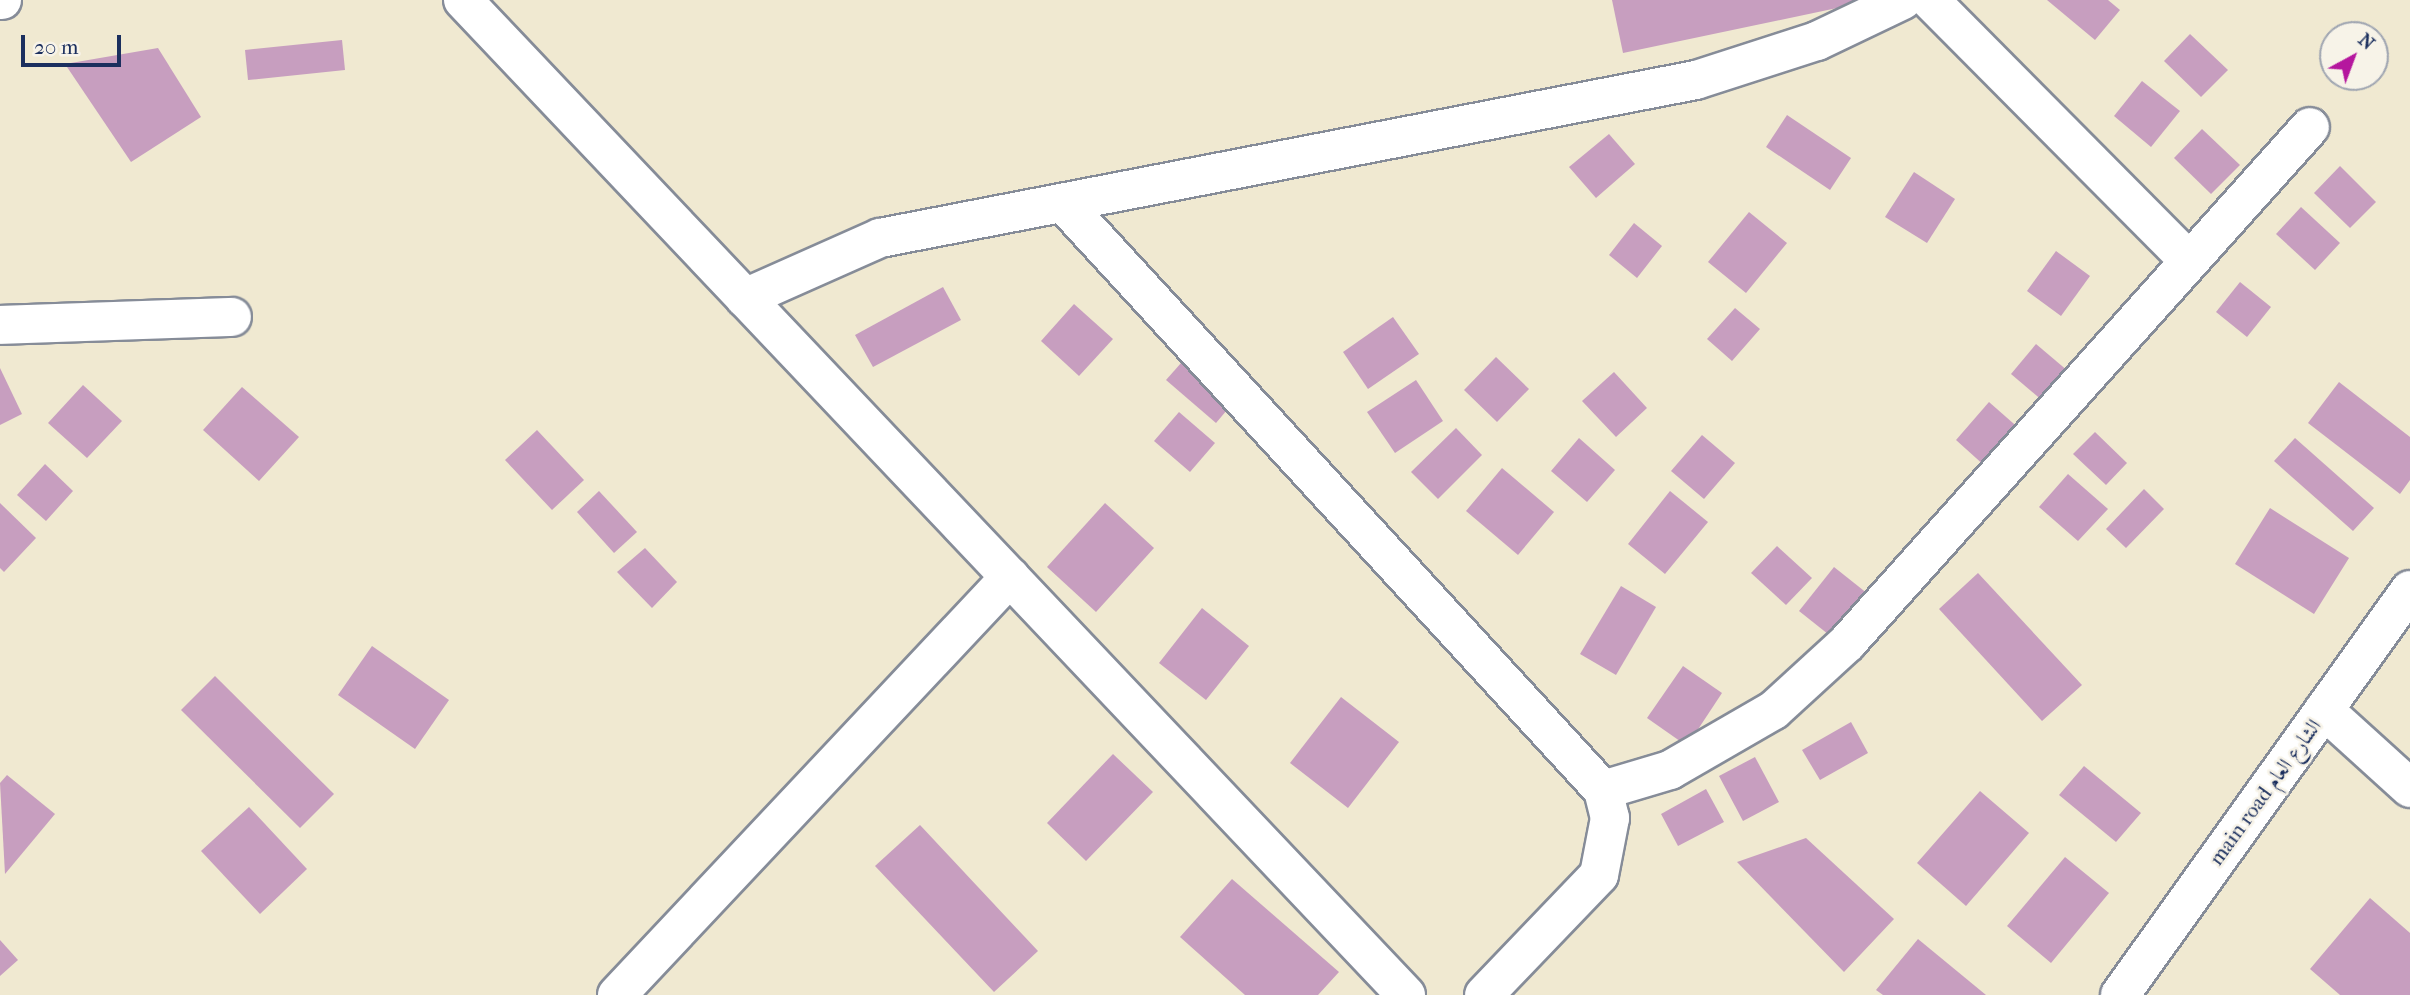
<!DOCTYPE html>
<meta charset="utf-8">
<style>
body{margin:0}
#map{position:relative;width:2410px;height:995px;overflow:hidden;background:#f0e9d1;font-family:"IM FELL French Canon",Amiri,serif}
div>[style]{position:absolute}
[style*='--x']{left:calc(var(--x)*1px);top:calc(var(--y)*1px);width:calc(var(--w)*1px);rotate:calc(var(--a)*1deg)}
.building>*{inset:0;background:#c79ebf}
.roads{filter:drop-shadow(2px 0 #868c98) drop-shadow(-2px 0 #868c98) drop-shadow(0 2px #868c98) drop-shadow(0 -2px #868c98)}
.minor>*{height:38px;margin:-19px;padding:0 19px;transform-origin:19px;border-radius:19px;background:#fff}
.secondary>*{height:38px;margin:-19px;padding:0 19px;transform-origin:19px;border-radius:19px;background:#fff}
.trunk>*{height:38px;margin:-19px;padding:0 19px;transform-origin:19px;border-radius:19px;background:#fff}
span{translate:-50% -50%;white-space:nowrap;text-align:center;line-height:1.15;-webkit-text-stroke:5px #f7f3e8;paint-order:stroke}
.street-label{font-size:21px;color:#1b2f5e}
.north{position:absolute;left:2319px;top:21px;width:70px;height:70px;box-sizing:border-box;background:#f7f3e8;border:2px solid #9fa5b1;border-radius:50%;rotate:41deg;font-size:19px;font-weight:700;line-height:28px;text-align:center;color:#1b2f5e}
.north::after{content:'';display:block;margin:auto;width:24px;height:32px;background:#b5179e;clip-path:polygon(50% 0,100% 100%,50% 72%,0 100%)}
.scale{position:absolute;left:21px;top:35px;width:100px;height:32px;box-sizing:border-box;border:4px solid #1b2f5e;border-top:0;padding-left:9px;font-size:21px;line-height:24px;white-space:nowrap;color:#1b2f5e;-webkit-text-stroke:5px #f7f3e8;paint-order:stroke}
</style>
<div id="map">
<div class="building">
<i style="clip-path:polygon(1612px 0,1855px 0,1856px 4px,1623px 53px)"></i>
<i style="clip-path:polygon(2047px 0,2108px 0,2120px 10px,2095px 40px)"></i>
<i style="clip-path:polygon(2190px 34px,2228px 70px,2201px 97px,2164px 61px)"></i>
<i style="clip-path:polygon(342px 40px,345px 70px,248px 80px,245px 50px)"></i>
<i style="clip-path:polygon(158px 48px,201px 117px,131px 162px,65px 64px)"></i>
<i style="clip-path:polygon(2142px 81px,2180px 111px,2151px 147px,2114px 116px)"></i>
<i style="clip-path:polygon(1787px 115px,1851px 158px,1830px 190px,1766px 147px)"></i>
<i style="clip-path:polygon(2202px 129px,2240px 165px,2211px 194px,2174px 158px)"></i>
<i style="clip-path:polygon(1609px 134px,1635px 164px,1596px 198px,1569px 167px)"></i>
<i style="clip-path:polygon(2340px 166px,2376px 202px,2350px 228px,2314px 193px)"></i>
<i style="clip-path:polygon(1914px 172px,1955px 199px,1927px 243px,1885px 217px)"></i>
<i style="clip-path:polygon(2301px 207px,2340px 243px,2315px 270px,2276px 234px)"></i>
<i style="clip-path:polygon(1749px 212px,1787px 243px,1746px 293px,1708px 262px)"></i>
<i style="clip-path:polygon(1634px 223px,1662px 246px,1637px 278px,1609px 255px)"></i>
<i style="clip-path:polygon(2056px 251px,2090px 276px,2061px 316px,2027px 291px)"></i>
<i style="clip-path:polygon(2240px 282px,2271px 307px,2247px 337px,2216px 312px)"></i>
<i style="clip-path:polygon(943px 287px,961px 320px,873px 367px,855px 335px)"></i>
<i style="clip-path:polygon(1074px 304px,1113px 339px,1079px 376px,1041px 341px)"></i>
<i style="clip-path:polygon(1735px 308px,1760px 329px,1732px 361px,1707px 339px)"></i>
<i style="clip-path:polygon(1393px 317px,1419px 354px,1368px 389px,1343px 352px)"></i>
<i style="clip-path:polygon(2036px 344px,2075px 377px,2050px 407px,2011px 374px)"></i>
<i style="clip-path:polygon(1189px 354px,1238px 397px,1216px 423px,1166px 380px)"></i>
<i style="clip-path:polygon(1496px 357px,1529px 389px,1497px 422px,1464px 390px)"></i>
<i style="clip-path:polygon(0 368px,22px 414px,0 425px)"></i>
<i style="clip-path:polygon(1614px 372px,1647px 408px,1616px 437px,1582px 401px)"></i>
<i style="clip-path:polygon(1416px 380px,1443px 421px,1395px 453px,1367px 412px)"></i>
<i style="clip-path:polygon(2339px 382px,2410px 437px,2410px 480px,2400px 494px,2308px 423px)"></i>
<i style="clip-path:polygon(83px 385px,122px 421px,87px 458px,48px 423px)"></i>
<i style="clip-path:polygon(242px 387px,299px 437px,259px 481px,203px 430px)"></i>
<i style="clip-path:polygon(1989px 402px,2030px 438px,1996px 476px,1956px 440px)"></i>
<i style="clip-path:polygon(1179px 412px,1215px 443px,1190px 472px,1154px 441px)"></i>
<i style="clip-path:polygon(1456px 428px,1482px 455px,1438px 499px,1411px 472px)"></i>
<i style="clip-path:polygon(537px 430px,584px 480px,552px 510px,505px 460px)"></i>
<i style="clip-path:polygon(2095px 432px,2127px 463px,2106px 485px,2073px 454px)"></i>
<i style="clip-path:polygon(1702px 435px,1735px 463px,1704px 499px,1671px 471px)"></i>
<i style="clip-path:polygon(1579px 438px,1615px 470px,1587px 502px,1551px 471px)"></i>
<i style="clip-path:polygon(2295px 438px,2374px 508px,2353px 531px,2274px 461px)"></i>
<i style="clip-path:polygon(45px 464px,73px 491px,46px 521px,17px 495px)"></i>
<i style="clip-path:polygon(1502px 468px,1554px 512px,1518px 555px,1466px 511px)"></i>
<i style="clip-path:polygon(2068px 474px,2108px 509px,2078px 541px,2039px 507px)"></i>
<i style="clip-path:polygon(2144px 489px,2164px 509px,2126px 548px,2106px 529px)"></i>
<i style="clip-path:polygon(599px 491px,637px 532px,614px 553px,577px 512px)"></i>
<i style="clip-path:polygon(1670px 491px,1708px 522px,1665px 574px,1628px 544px)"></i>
<i style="clip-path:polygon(0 503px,36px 538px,4px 572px,0 568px)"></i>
<i style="clip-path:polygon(1105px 503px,1154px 548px,1096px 612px,1047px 567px)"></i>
<i style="clip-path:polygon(2270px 508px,2349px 558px,2314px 614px,2235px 564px)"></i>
<i style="clip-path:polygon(1777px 546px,1812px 578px,1786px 605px,1751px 573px)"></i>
<i style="clip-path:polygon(645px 548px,677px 582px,652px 608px,617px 572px)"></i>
<i style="clip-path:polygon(1834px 567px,1868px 594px,1833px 638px,1799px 611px)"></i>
<i style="clip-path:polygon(1978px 573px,2082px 685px,2042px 721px,1939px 609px)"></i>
<i style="clip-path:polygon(1621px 586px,1656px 607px,1616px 675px,1580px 654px)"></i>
<i style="clip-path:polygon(1202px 608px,1249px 646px,1206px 700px,1159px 663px)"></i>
<i style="clip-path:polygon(372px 646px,449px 700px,415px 749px,338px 695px)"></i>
<i style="clip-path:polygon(1683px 666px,1722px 693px,1687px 746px,1647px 718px)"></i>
<i style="clip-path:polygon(215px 676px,334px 794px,300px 828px,181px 710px)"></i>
<i style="clip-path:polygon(1341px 697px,1399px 742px,1348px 808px,1290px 763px)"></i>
<i style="clip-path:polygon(1851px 722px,1868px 753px,1820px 780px,1802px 750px)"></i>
<i style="clip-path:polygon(1113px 754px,1153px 792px,1086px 861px,1047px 823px)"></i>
<i style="clip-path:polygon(1755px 757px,1779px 802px,1743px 821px,1719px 776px)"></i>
<i style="clip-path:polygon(2084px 766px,2141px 813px,2116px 842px,2059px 795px)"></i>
<i style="clip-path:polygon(7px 775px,55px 814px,5px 874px,0 783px)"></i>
<i style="clip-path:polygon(1706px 789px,1724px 822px,1678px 846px,1661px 814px)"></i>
<i style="clip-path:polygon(1980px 791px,2029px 833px,1966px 906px,1917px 863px)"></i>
<i style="clip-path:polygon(249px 807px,307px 869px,260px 914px,201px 851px)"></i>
<i style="clip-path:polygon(920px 825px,1038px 951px,994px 992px,875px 866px)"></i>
<i style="clip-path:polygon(1806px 838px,1894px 919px,1844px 972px,1737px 862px)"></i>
<i style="clip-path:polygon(2065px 857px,2109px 893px,2051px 963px,2007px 926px)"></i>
<i style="clip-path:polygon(1232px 879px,1339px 972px,1318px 995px,1245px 995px,1180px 937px)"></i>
<i style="clip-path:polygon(2370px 898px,2410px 933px,2410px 995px,2340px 995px,2310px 969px)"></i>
<i style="clip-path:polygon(1918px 939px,1986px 995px,1883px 995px,1876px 990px)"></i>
<i style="clip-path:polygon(0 940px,18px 960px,0 976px)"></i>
</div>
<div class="roads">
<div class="minor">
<i style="--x:1930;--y:0;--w:365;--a:45.2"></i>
<i style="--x:1065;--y:205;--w:795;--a:47.4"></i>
<i style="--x:1603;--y:790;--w:29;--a:76"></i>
<i style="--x:1610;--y:818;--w:58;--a:100.9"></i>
<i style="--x:1599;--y:875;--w:166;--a:133.8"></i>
<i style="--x:745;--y:298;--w:148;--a:-24"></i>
<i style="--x:880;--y:238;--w:831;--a:-10.96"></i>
<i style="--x:1696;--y:80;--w:127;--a:-17.9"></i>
<i style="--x:1817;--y:41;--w:95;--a:-25.5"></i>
<i style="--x:0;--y:325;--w:232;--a:-2"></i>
<i style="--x:2324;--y:710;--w:116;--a:42.2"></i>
<i style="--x:1603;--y:790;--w:70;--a:-16.6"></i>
<i style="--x:1670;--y:770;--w:120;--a:-30"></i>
<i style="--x:1774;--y:710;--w:99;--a:-42.5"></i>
<i style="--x:1847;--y:643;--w:693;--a:-48.1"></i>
<i style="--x:617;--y:995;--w:574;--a:-46.77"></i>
</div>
<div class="secondary">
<i style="--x:463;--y:0;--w:1371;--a:46.54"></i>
</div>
<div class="trunk">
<i style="--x:0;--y:0;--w:2;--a:0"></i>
<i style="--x:2120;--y:995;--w:498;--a:-54.4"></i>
</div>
</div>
<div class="street-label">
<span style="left:2265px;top:792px;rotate:-54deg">main road الشارع العام</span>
</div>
<div class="north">N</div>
<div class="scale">20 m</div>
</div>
